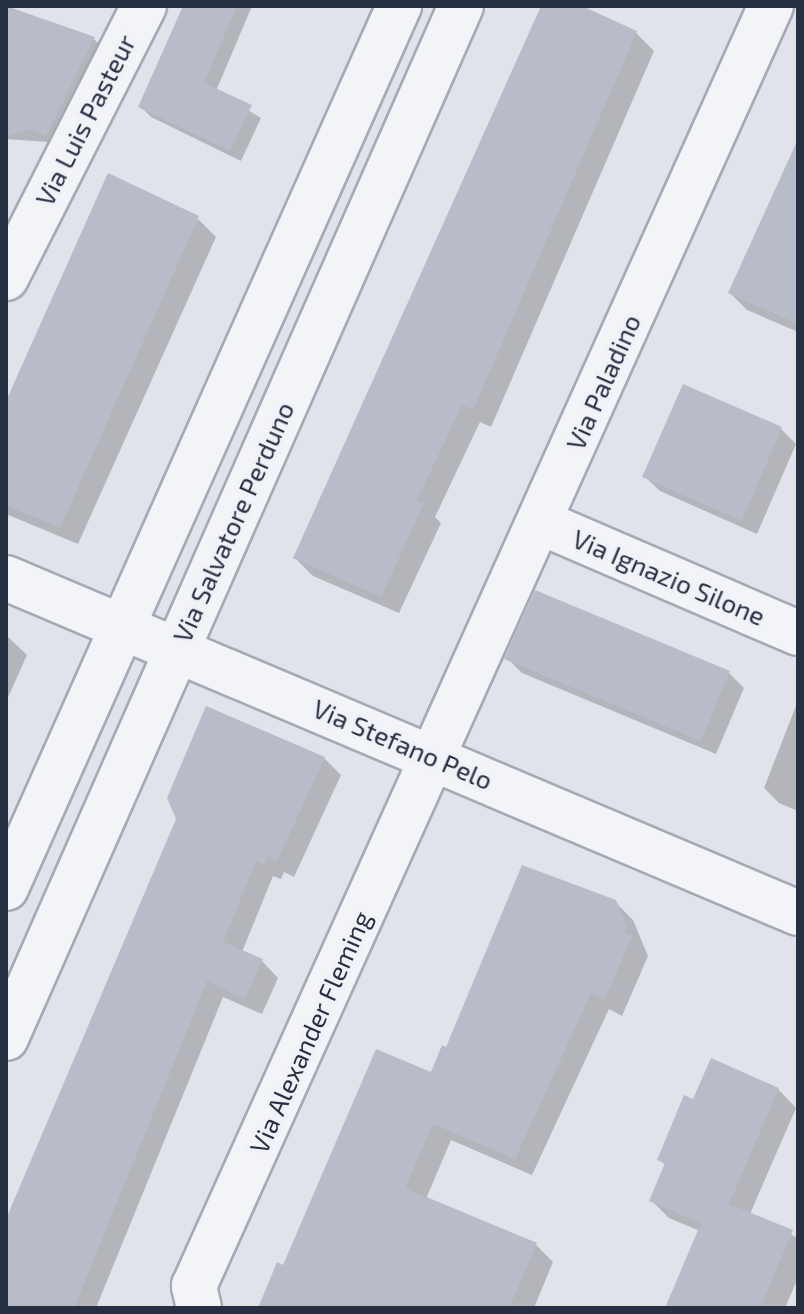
<!DOCTYPE html>
<style>
body{margin:0}
#map{position:relative;width:804px;height:1314px;overflow:hidden;background:#e0e3ea;font-family:"Exo 2",sans-serif}
div>[style]{position:absolute}
[style*='--x']{left:calc(var(--x)*1px);top:calc(var(--y)*1px);width:calc(var(--w)*1px);rotate:calc(var(--a)*1deg)}
.shadow>*{inset:0;background:#0003}
.building>*{inset:0;background:#b7bcc8}
.roads{filter:drop-shadow(2px 0 #a5a9b5) drop-shadow(-2px 0 #a5a9b5) drop-shadow(0 2px #a5a9b5) drop-shadow(0 -2px #a5a9b5)}
.minor>*{height:44px;margin:-22px;padding:0 22px;transform-origin:22px;border-radius:22px;background:#f3f4f8}
span{translate:-50% -50%;white-space:nowrap;text-align:center;line-height:1.15;-webkit-text-stroke:8px #f0f2f7;paint-order:stroke}
.street-label{font-size:26px;color:#272f43}
.frame{position:absolute;inset:0;border:8px solid #272f43;pointer-events:none}
</style>
<div id="map">
<div class="shadow">
<i style="clip-path:polygon(6px 6px,94px 39px,108px 53px,60px 149px,47px 142px,6px 139px)"></i>
<i style="clip-path:polygon(185px 6px,252px 6px,216px 91px,261px 118px,241px 161px,151px 117px,140px 106px)"></i>
<i style="clip-path:polygon(544px 6px,577px 6px,636px 33px,654px 51px,491px 427px,480px 422px,435px 517px,441px 523px,399px 613px,313px 576px,295px 558px)"></i>
<i style="clip-path:polygon(798px 146px,798px 332px,747px 310px,730px 293px)"></i>
<i style="clip-path:polygon(198px 219px,216px 237px,78px 544px,6px 514px,6px 406px)"></i>
<i style="clip-path:polygon(781px 429px,796px 444px,757px 534px,660px 491px,644px 476px)"></i>
<i style="clip-path:polygon(6px 635px,27px 655px,6px 702px)"></i>
<i style="clip-path:polygon(507px 658px,729px 673px,744px 688px,716px 754px,522px 673px)"></i>
<i style="clip-path:polygon(797px 703px,798px 703px,798px 811px,779px 803px,764px 788px)"></i>
<i style="clip-path:polygon(324px 758px,341px 775px,294px 877px,284px 872px,281px 879px,273px 876px,242px 952px,262px 961px,278px 978px,262px 1014px,223px 997px,96px 1308px,6px 1308px,6px 1224px)"></i>
<i style="clip-path:polygon(615px 902px,633px 920px,648px 956px,622px 1016px,609px 1009px,532px 1175px,451px 1140px,426px 1199px,536px 1245px,553px 1262px,534px 1308px,267px 1308px,284px 1268px,447px 1050px)"></i>
<i style="clip-path:polygon(778px 1089px,796px 1108px,750px 1214px,798px 1238px,798px 1278px,785px 1308px,669px 1308px,700px 1231px,669px 1218px,651px 1200px,666px 1166px,659px 1159px,694px 1101px)"></i>
</div>
<div class="building">
<i style="clip-path:polygon(6px 6px,95px 37px,46px 136px,31px 129px,6px 137px)"></i>
<i style="clip-path:polygon(183px 6px,237px 6px,204px 83px,252px 105px,230px 151px,138px 107px)"></i>
<i style="clip-path:polygon(541px 6px,582px 6px,637px 31px,473px 410px,462px 405px,417px 500px,424px 503px,381px 597px,293px 558px)"></i>
<i style="clip-path:polygon(798px 139px,798px 324px,728px 293px)"></i>
<i style="clip-path:polygon(108px 173px,199px 216px,60px 528px,6px 505px,6px 401px)"></i>
<i style="clip-path:polygon(683px 384px,782px 427px,742px 521px,642px 477px)"></i>
<i style="clip-path:polygon(535px 590px,730px 671px,701px 741px,504px 659px)"></i>
<i style="clip-path:polygon(206px 706px,325px 757px,277px 861px,267px 857px,264px 864px,256px 861px,223px 942px,263px 959px,245px 999px,207px 981px,74px 1308px,6px 1308px,6px 1219px,176px 819px,167px 798px)"></i>
<i style="clip-path:polygon(522px 865px,616px 900px,627px 927px,624px 933px,632px 936px,605px 999px,591px 993px,515px 1159px,433px 1124px,405px 1188px,537px 1243px,509px 1308px,258px 1308px,277px 1262px,283px 1265px,376px 1049px,431px 1072px,442px 1045px,446px 1047px)"></i>
<i style="clip-path:polygon(711px 1058px,779px 1088px,729px 1204px,793px 1230px,760px 1308px,665px 1308px,701px 1223px,649px 1201px,665px 1163px,657px 1160px,684px 1095px,693px 1099px)"></i>
</div>
<div class="roads">
<div class="minor">
<i style="--x:6;--y:278;--w:305;--a:-63.1"></i>
<i style="--x:540;--y:522;--w:281;--a:23.3"></i>
<i style="--x:6;--y:578;--w:860;--a:22.93"></i>
<i style="--x:6;--y:888;--w:966;--a:-65.98"></i>
<i style="--x:6;--y:1038;--w:1128;--a:-66.21"></i>
<i style="--x:199;--y:1308;--w:23;--a:-103"></i>
<i style="--x:194;--y:1286;--w:1404;--a:-65.74"></i>
</div>
</div>
<div class="street-label">
<span style="left:85px;top:120px;rotate:-63deg">Via Luis Pasteur</span>
<span style="left:603px;top:382px;rotate:-66deg">Via Paladino</span>
<span style="left:233px;top:522px;rotate:-66deg">Via Salvatore Perduno</span>
<span style="left:669px;top:577px;rotate:23deg">Via Ignazio Silone</span>
<span style="left:403px;top:744px;rotate:23deg">Via Stefano Pelo</span>
<span style="left:310px;top:1032px;rotate:-66deg">Via Alexander Fleming</span>
</div>
<div class="frame"></div>
</div>
